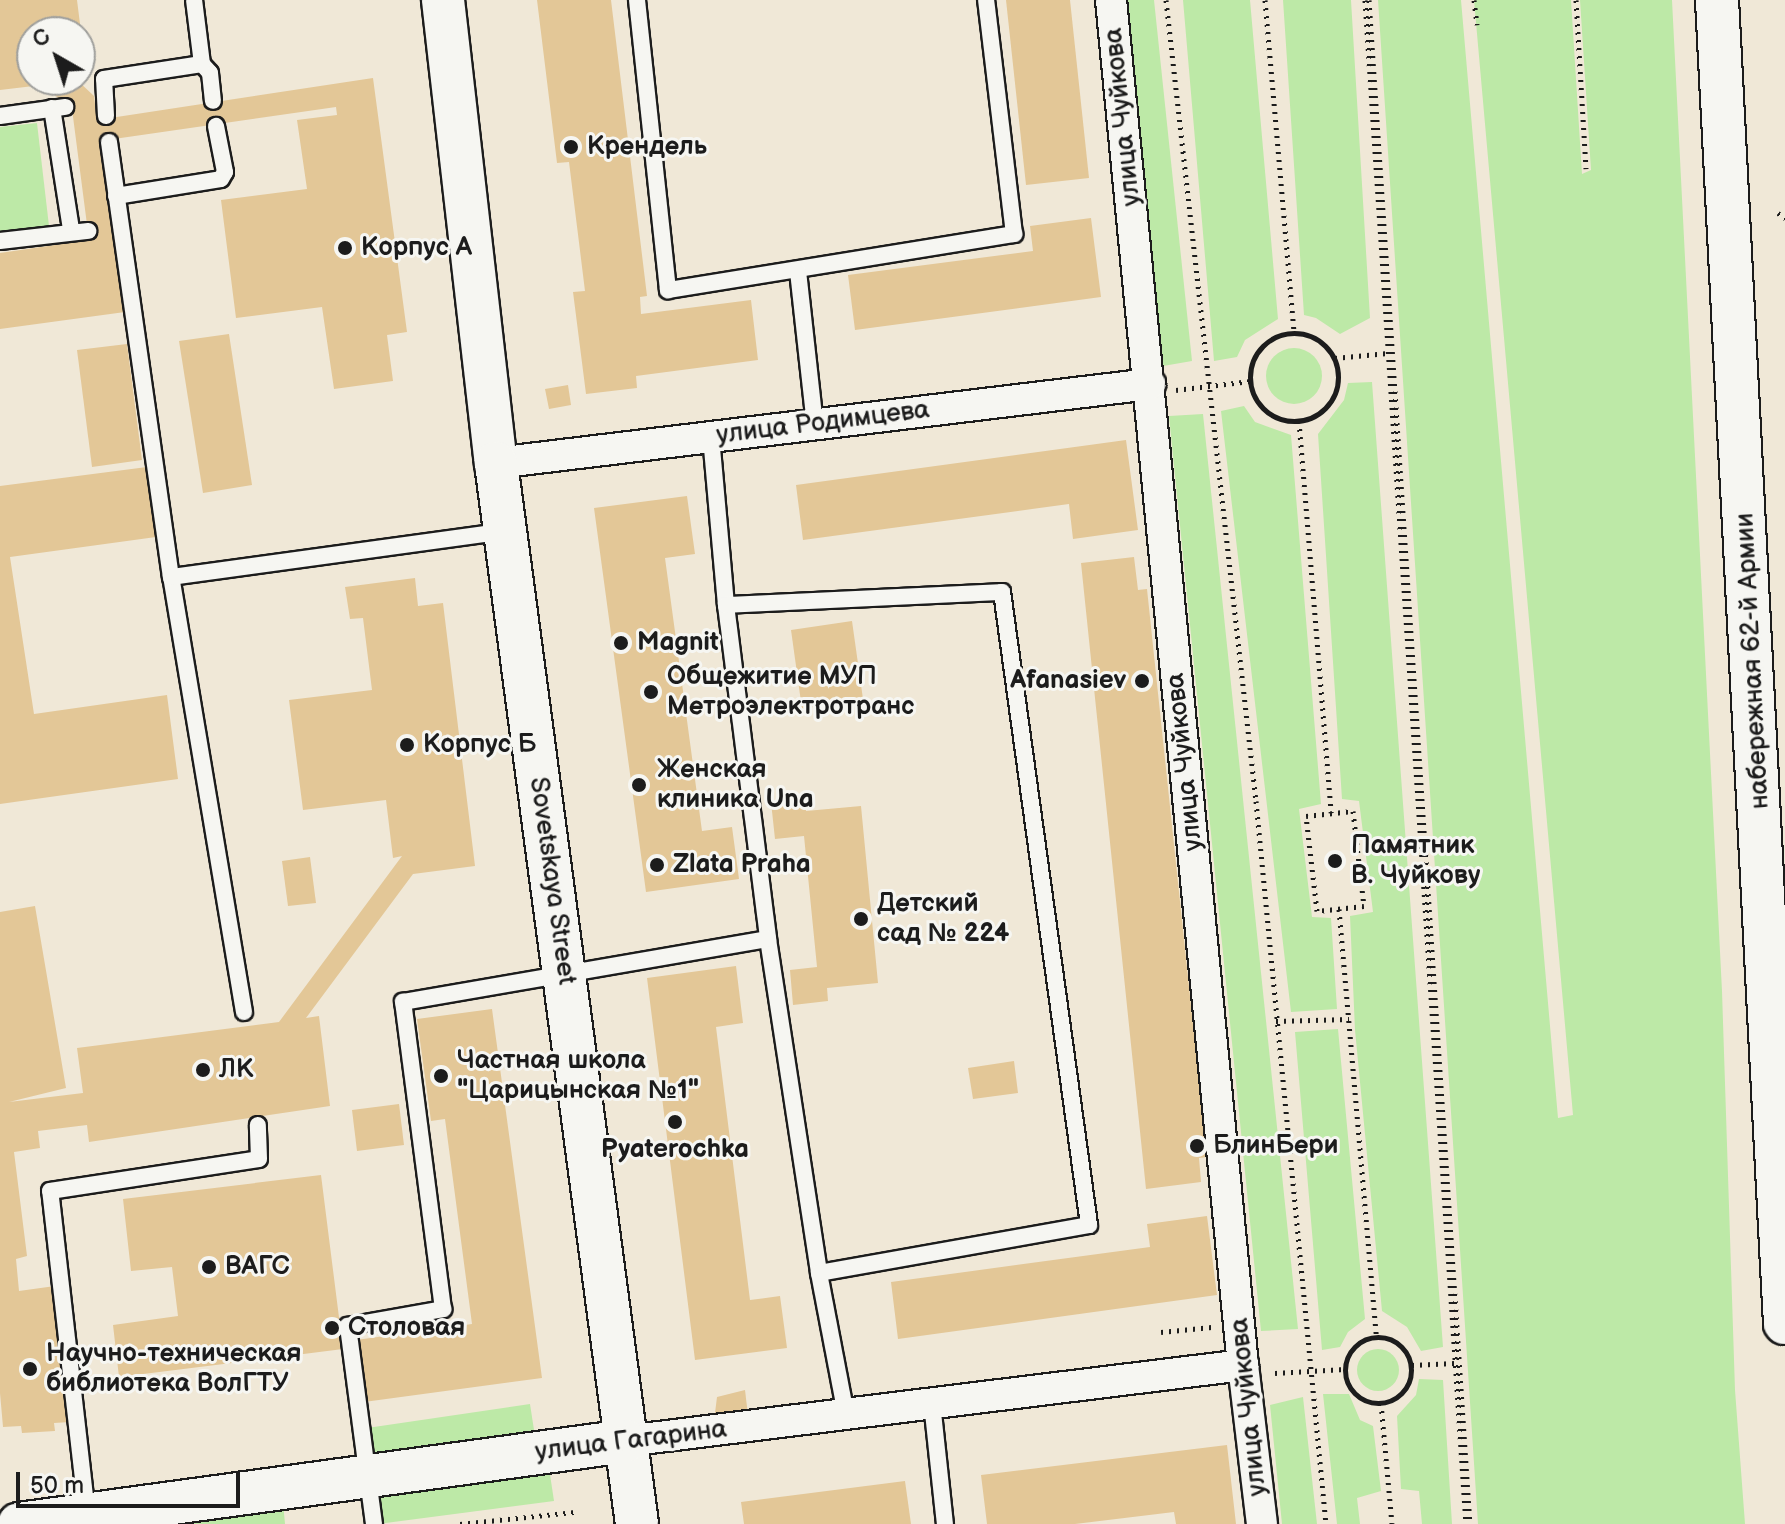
<!DOCTYPE html>
<meta charset="utf-8">
<style>
body{margin:0}
#map{position:relative;width:1785px;height:1524px;overflow:hidden;background:#f0e8d7;font-family:"Balsamiq Sans",sans-serif}
div>[style]{position:absolute}
[style*='--x']{left:calc(var(--x)*1px);top:calc(var(--y)*1px);width:calc(var(--w)*1px);rotate:calc(var(--a)*1deg)}
.green>*{inset:0;background:#bde9a7}
.round{border-radius:50%}
.building>*{inset:0;background:#e3c797}
.path>*{height:5px;margin-top:-2.5px;transform-origin:0;background:repeating-linear-gradient(90deg,#1c1c1c 0 2px,transparent 0 8px)}
.path>.ring{margin:-2.5px;padding:0;box-sizing:content-box;background:none;border:5px solid #1c1c1c;border-radius:50%}
.roads{filter:drop-shadow(2px 0 #1c1c1c) drop-shadow(-2px 0 #1c1c1c) drop-shadow(0 2px #1c1c1c) drop-shadow(0 -2px #1c1c1c)}
.lane>*{height:16px;margin:-8px;padding:0 8px;transform-origin:8px;border-radius:8px;background:#f6f6f2}
.street>*{height:30px;margin:-15px;padding:0 15px;transform-origin:15px;border-radius:15px;background:#f6f6f2}
.secondary>*{height:42px;margin:-21px;padding:0 21px;transform-origin:21px;border-radius:21px;background:#f6f6f2}
.dots>*{width:22px;height:22px;translate:-50% -50%;box-sizing:border-box;border:4px solid #f6f6f2;border-radius:50%}
span{translate:-50% -50%;white-space:nowrap;text-align:center;line-height:1.15;-webkit-text-stroke:6px #f6f6f2;paint-order:stroke}
.street-label{font-size:26px;color:#1c1c1c}
.poi-label{font-size:26px;color:#1c1c1c;font-weight:700}
.left{translate:0 -50%;text-align:left}
.right{translate:-100% -50%;text-align:right}
.north{position:absolute;left:16px;top:16px;width:80px;height:80px;box-sizing:border-box;background:#f6f6f2;border:2px solid #9f9f9c;border-radius:50%;rotate:321deg;font-size:22px;font-weight:700;line-height:32px;text-align:center;color:#1c1c1c}
.north::after{content:'';display:block;margin:auto;width:28px;height:36px;background:#1c1c1c;clip-path:polygon(50% 0,100% 100%,50% 72%,0 100%)}
.scale{position:absolute;left:16px;top:1472px;width:224px;height:36px;box-sizing:border-box;border:4px solid #1c1c1c;border-top:0;padding-left:10px;font-size:24px;line-height:28px;white-space:nowrap;color:#1c1c1c;-webkit-text-stroke:6px #f6f6f2;paint-order:stroke}
</style>
<div id="map">
<div class="green">
<i style="clip-path:polygon(1125px 0,1154px 0,1192px 361px,1163px 366px)"></i>
<i style="clip-path:polygon(1183px 0,1250px 0,1278px 319px,1245px 340px,1237px 357px,1214px 361px)"></i>
<i style="clip-path:polygon(1283px 0,1351px 0,1370px 318px,1340px 334px,1316px 318px,1304px 315px)"></i>
<i style="clip-path:polygon(1378px 0,1461px 0,1558px 1118px,1573px 1115px,1474px 0,1571px 0,1582px 174px,1591px 170px,1580px 0,1672px 0,1722px 991px,1735px 1390px,1745px 1524px,1478px 1524px)"></i>
<i style="clip-path:polygon(37px 123px,49px 226px,0 233px,0 127px)"></i>
<i class="round" style="left:1266px;top:348px;width:56px;height:56px"></i>
<i style="clip-path:polygon(1372px 382px,1443px 1347px,1421px 1351px,1407px 1327px,1382px 1311px,1355px 1030px,1350px 916px,1373px 912px,1359px 801px,1342px 799px,1318px 434px,1344px 400px,1348px 383px)"></i>
<i style="clip-path:polygon(1244px 406px,1255px 422px,1291px 435px,1321px 804px,1299px 809px,1312px 917px,1331px 918px,1337px 1009px,1291px 1012px,1221px 411px)"></i>
<i style="clip-path:polygon(1203px 414px,1298px 1329px,1261px 1331px,1169px 416px)"></i>
<i style="clip-path:polygon(1338px 1029px,1365px 1319px,1348px 1332px,1340px 1347px,1322px 1350px,1295px 1032px)"></i>
<i class="round" style="left:1357px;top:1349px;width:42px;height:42px"></i>
<i style="clip-path:polygon(1419px 1379px,1443px 1380px,1452px 1524px,1422px 1524px,1419px 1491px,1401px 1489px,1397px 1416px,1416px 1395px)"></i>
<i style="clip-path:polygon(1323px 1394px,1349px 1394px,1360px 1420px,1373px 1426px,1381px 1491px,1357px 1498px,1360px 1524px,1337px 1524px)"></i>
<i style="clip-path:polygon(1303px 1397px,1317px 1524px,1282px 1524px,1270px 1405px)"></i>
<i style="clip-path:polygon(530px 1404px,536px 1443px,373px 1467px,367px 1428px)"></i>
<i style="clip-path:polygon(548px 1461px,554px 1501px,378px 1524px,373px 1486px)"></i>
<i style="clip-path:polygon(283px 1502px,285px 1524px,99px 1524px)"></i>
</div>
<div class="building">
<i style="clip-path:polygon(0 0,77px 0,81px 32px,32px 32px,32px 80px,77px 80px,94px 96px,97px 120px,373px 78px,407px 332px,387px 335px,393px 381px,334px 389px,322px 307px,236px 318px,221px 200px,307px 189px,297px 120px,337px 115px,336px 107px,100px 141px,125px 312px,0 329px,0 253px,89px 240px,72px 109px,42px 85px,0 90px)"></i>
<i style="clip-path:polygon(537px 0,611px 0,647px 296px,640px 297px,641px 314px,751px 300px,758px 360px,636px 376px,637px 388px,586px 394px,573px 292px,585px 291px,569px 162px,557px 163px)"></i>
<i style="clip-path:polygon(1006px 0,1070px 0,1089px 178px,1026px 185px)"></i>
<i style="clip-path:polygon(1091px 218px,1101px 297px,855px 330px,848px 275px,1033px 251px,1030px 226px)"></i>
<i style="clip-path:polygon(229px 334px,252px 485px,203px 493px,179px 341px)"></i>
<i style="clip-path:polygon(127px 344px,142px 460px,92px 467px,77px 350px)"></i>
<i style="clip-path:polygon(568px 385px,571px 405px,549px 409px,545px 389px)"></i>
<i style="clip-path:polygon(1126px 440px,1138px 530px,1073px 539px,1069px 504px,803px 540px,796px 485px)"></i>
<i style="clip-path:polygon(147px 467px,156px 537px,10px 557px,34px 714px,167px 695px,178px 779px,0 804px,0 486px)"></i>
<i style="clip-path:polygon(687px 496px,695px 554px,665px 558px,702px 831px,732px 827px,739px 879px,646px 892px,594px 508px)"></i>
<i style="clip-path:polygon(1134px 557px,1138px 590px,1147px 589px,1207px 1157px,1199px 1158px,1201px 1182px,1146px 1189px,1081px 563px)"></i>
<i style="clip-path:polygon(415px 578px,418px 606px,443px 603px,475px 866px,413px 874px,306px 1018px,319px 1016px,330px 1106px,89px 1142px,87px 1125px,38px 1131px,40px 1148px,14px 1152px,27px 1256px,16px 1259px,19px 1291px,55px 1286px,70px 1422px,54px 1423px,55px 1431px,22px 1433px,21px 1426px,3px 1427px,0 1393px,0 912px,35px 906px,66px 1088px,9px 1102px,83px 1093px,77px 1048px,279px 1022px,402px 856px,393px 858px,386px 800px,303px 810px,289px 700px,372px 690px,363px 618px,350px 619px,345px 587px)"></i>
<i style="clip-path:polygon(852px 621px,863px 699px,802px 709px,791px 630px)"></i>
<i style="clip-path:polygon(805px 799px,806px 811px,861px 806px,878px 983px,827px 988px,828px 1001px,793px 1005px,790px 970px,817px 967px,804px 836px,775px 839px,771px 802px)"></i>
<i style="clip-path:polygon(310px 857px,316px 903px,288px 906px,282px 861px)"></i>
<i style="clip-path:polygon(736px 966px,743px 1023px,716px 1027px,750px 1300px,780px 1296px,787px 1348px,695px 1360px,647px 978px)"></i>
<i style="clip-path:polygon(492px 1009px,542px 1378px,364px 1402px,356px 1340px,472px 1324px,445px 1119px,431px 1121px,417px 1019px)"></i>
<i style="clip-path:polygon(1014px 1061px,1018px 1093px,973px 1099px,968px 1068px)"></i>
<i style="clip-path:polygon(399px 1104px,404px 1145px,357px 1151px,352px 1110px)"></i>
<i style="clip-path:polygon(321px 1175px,343px 1349px,119px 1377px,113px 1325px,178px 1316px,172px 1267px,131px 1271px,123px 1199px)"></i>
<i style="clip-path:polygon(1207px 1216px,1217px 1295px,898px 1339px,891px 1282px,1150px 1247px,1147px 1224px)"></i>
<i style="clip-path:polygon(745px 1390px,748px 1415px,720px 1418px,715px 1413px,717px 1397px)"></i>
<i style="clip-path:polygon(1227px 1445px,1236px 1524px,1176px 1524px,1174px 1512px,1075px 1524px,987px 1524px,981px 1475px)"></i>
<i style="clip-path:polygon(905px 1481px,911px 1524px,744px 1524px,741px 1502px)"></i>
</div>
<div class="path">
<i style="--x:1166;--y:0;--w:806;--a:83.59"></i>
<i style="--x:1256;--y:801;--w:726;--a:84.47"></i>
<i style="--x:1265;--y:0;--w:333;--a:85"></i>
<i style="--x:1365;--y:0;--w:1527;--a:86.21"></i>
<i style="--x:1369;--y:0;--w:1527;--a:86.21"></i>
<i style="--x:1474;--y:0;--w:25;--a:83"></i>
<i style="--x:1576;--y:0;--w:169;--a:86.6"></i>
<i style="--x:1778;--y:213;--w:9;--a:36"></i>
<i class="ring" style="left:1250px;top:333px;width:83px;height:83px"></i>
<i style="--x:1335;--y:358;--w:53;--a:-5.4"></i>
<i style="--x:1176;--y:390;--w:75;--a:-6.9"></i>
<i style="--x:1299;--y:421;--w:393;--a:85.3"></i>
<i style="--x:1353;--y:811;--w:96;--a:83.4"></i>
<i style="--x:1364;--y:906;--w:47;--a:173.9"></i>
<i style="--x:1317;--y:911;--w:96;--a:-96.6"></i>
<i style="--x:1306;--y:816;--w:47;--a:-6.1"></i>
<i style="--x:1339;--y:909;--w:429;--a:85"></i>
<i style="--x:1276;--y:1021;--w:73;--a:-1.6"></i>
<i style="--x:1161;--y:1332;--w:51;--a:-5.6"></i>
<i class="ring" style="left:1345px;top:1337px;width:61px;height:61px"></i>
<i style="--x:1412;--y:1365;--w:43;--a:-2.7"></i>
<i style="--x:1275;--y:1373;--w:70;--a:-3.3"></i>
<i style="--x:1381;--y:1403;--w:121;--a:84.8"></i>
<i style="--x:460;--y:1524;--w:116;--a:-6"></i>
</div>
<div class="roads">
<div class="lane">
<i style="--x:637;--y:0;--w:292;--a:83.9"></i>
<i style="--x:668;--y:290;--w:351;--a:-9.2"></i>
<i style="--x:1014;--y:234;--w:236;--a:-96.8"></i>
<i style="--x:202;--y:64;--w:12;--a:48"></i>
<i style="--x:210;--y:73;--w:28;--a:84"></i>
<i style="--x:52;--y:108;--w:123;--a:81.1"></i>
<i style="--x:0;--y:116;--w:66;--a:-7.9"></i>
<i style="--x:106;--y:116;--w:37;--a:-93"></i>
<i style="--x:104;--y:79;--w:99;--a:-8.7"></i>
<i style="--x:202;--y:64;--w:64;--a:-97.1"></i>
<i style="--x:109;--y:142;--w:439;--a:81.9"></i>
<i style="--x:116;--y:196;--w:106;--a:-9.2"></i>
<i style="--x:221;--y:179;--w:8;--a:-60"></i>
<i style="--x:225;--y:172;--w:47;--a:-101.1"></i>
<i style="--x:0;--y:241;--w:89;--a:-6.5"></i>
<i style="--x:798;--y:271;--w:154;--a:83.7"></i>
<i style="--x:711;--y:437;--w:169;--a:84.9"></i>
<i style="--x:726;--y:605;--w:337;--a:82.8"></i>
<i style="--x:768;--y:939;--w:338;--a:81.3"></i>
<i style="--x:819;--y:1273;--w:144;--a:79.2"></i>
<i style="--x:726;--y:605;--w:276;--a:-2.7"></i>
<i style="--x:1002;--y:592;--w:639;--a:82.17"></i>
<i style="--x:1089;--y:1225;--w:274;--a:169.9"></i>
<i style="--x:244;--y:1012;--w:441;--a:-99.5"></i>
<i style="--x:171;--y:577;--w:337;--a:-7.8"></i>
<i style="--x:932;--y:1403;--w:122;--a:83.9"></i>
<i style="--x:87;--y:1514;--w:325;--a:-96.5"></i>
<i style="--x:50;--y:1191;--w:211;--a:-8.7"></i>
<i style="--x:259;--y:1159;--w:34;--a:-92"></i>
<i style="--x:374;--y:1524;--w:200;--a:-97.5"></i>
<i style="--x:348;--y:1326;--w:97;--a:-10.1"></i>
<i style="--x:443;--y:1309;--w:310;--a:-97.4"></i>
<i style="--x:403;--y:1002;--w:370;--a:-9.8"></i>
</div>
<div class="street">
<i style="--x:1111;--y:0;--w:1371;--a:84.48"></i>
<i style="--x:1243;--y:1365;--w:160;--a:83.2"></i>
<i style="--x:496;--y:463;--w:659;--a:-6.89"></i>
<i style="--x:626;--y:1441;--w:622;--a:-7.02"></i>
</div>
<div class="secondary">
<i style="--x:443;--y:0;--w:466;--a:83.5"></i>
<i style="--x:496;--y:463;--w:1070;--a:82.43"></i>
<i style="--x:1717;--y:0;--w:1325;--a:87.06"></i>
<i style="--x:19;--y:1524;--w:613;--a:-7.79"></i>
</div>
</div>
<div class="dots">
<i style="left:571px;top:147px;background:#1c1c1c"></i>
<i style="left:345px;top:248px;background:#1c1c1c"></i>
<i style="left:621px;top:643px;background:#1c1c1c"></i>
<i style="left:1142px;top:681px;background:#1c1c1c"></i>
<i style="left:651px;top:692px;background:#1c1c1c"></i>
<i style="left:407px;top:745px;background:#1c1c1c"></i>
<i style="left:639px;top:785px;background:#1c1c1c"></i>
<i style="left:1335px;top:861px;background:#1c1c1c"></i>
<i style="left:657px;top:865px;background:#1c1c1c"></i>
<i style="left:861px;top:919px;background:#1c1c1c"></i>
<i style="left:203px;top:1070px;background:#1c1c1c"></i>
<i style="left:441px;top:1076px;background:#1c1c1c"></i>
<i style="left:675px;top:1122px;background:#1c1c1c"></i>
<i style="left:1197px;top:1146px;background:#1c1c1c"></i>
<i style="left:209px;top:1267px;background:#1c1c1c"></i>
<i style="left:332px;top:1328px;background:#1c1c1c"></i>
<i style="left:30px;top:1369px;background:#1c1c1c"></i>
</div>
<div class="street-label">
<span style="left:1123px;top:117px;rotate:-96deg">улица Чуйкова</span>
<span style="left:823px;top:423px;rotate:-7deg">улица Родимцева</span>
<span style="left:1753px;top:661px;rotate:-93deg">набережная 62-й Армии</span>
<span style="left:1185px;top:762px;rotate:-96deg">улица Чуйкова</span>
<span style="left:552px;top:881px;rotate:82deg">Sovetskaya Street</span>
<span style="left:1249px;top:1407px;rotate:-96deg">улица Чуйкова</span>
<span style="left:631px;top:1441px;rotate:-7deg">улица Гагарина</span>
</div>
<div class="poi-label">
<span class="left" style="left:587px;top:147px">Крендель</span>
<span class="left" style="left:361px;top:248px">Корпус А</span>
<span class="left" style="left:637px;top:643px">Magnit</span>
<span class="left" style="left:667px;top:692px">Общежитие МУП<br>Метроэлектротранс</span>
<span class="right" style="left:1126px;top:681px">Afanasiev</span>
<span class="left" style="left:423px;top:745px">Корпус Б</span>
<span class="left" style="left:657px;top:785px">Женская<br>клиника Una</span>
<span class="left" style="left:1351px;top:861px">Памятник<br>В. Чуйкову</span>
<span class="left" style="left:673px;top:865px">Zlata Praha</span>
<span class="left" style="left:877px;top:919px">Детский<br>сад № 224</span>
<span class="left" style="left:457px;top:1076px">Частная школа<br>"Царицынская №1"</span>
<span class="left" style="left:219px;top:1070px">ЛК</span>
<span class="left" style="left:1213px;top:1146px">БлинБери</span>
<span style="left:675px;top:1150px">Pyaterochka</span>
<span class="left" style="left:225px;top:1267px">ВАГС</span>
<span class="left" style="left:348px;top:1328px">Столовая</span>
<span class="left" style="left:46px;top:1369px">Научно-техническая<br>библиотека ВолГТУ</span>
</div>
<div class="north">С</div>
<div class="scale">50 m</div>
</div>
